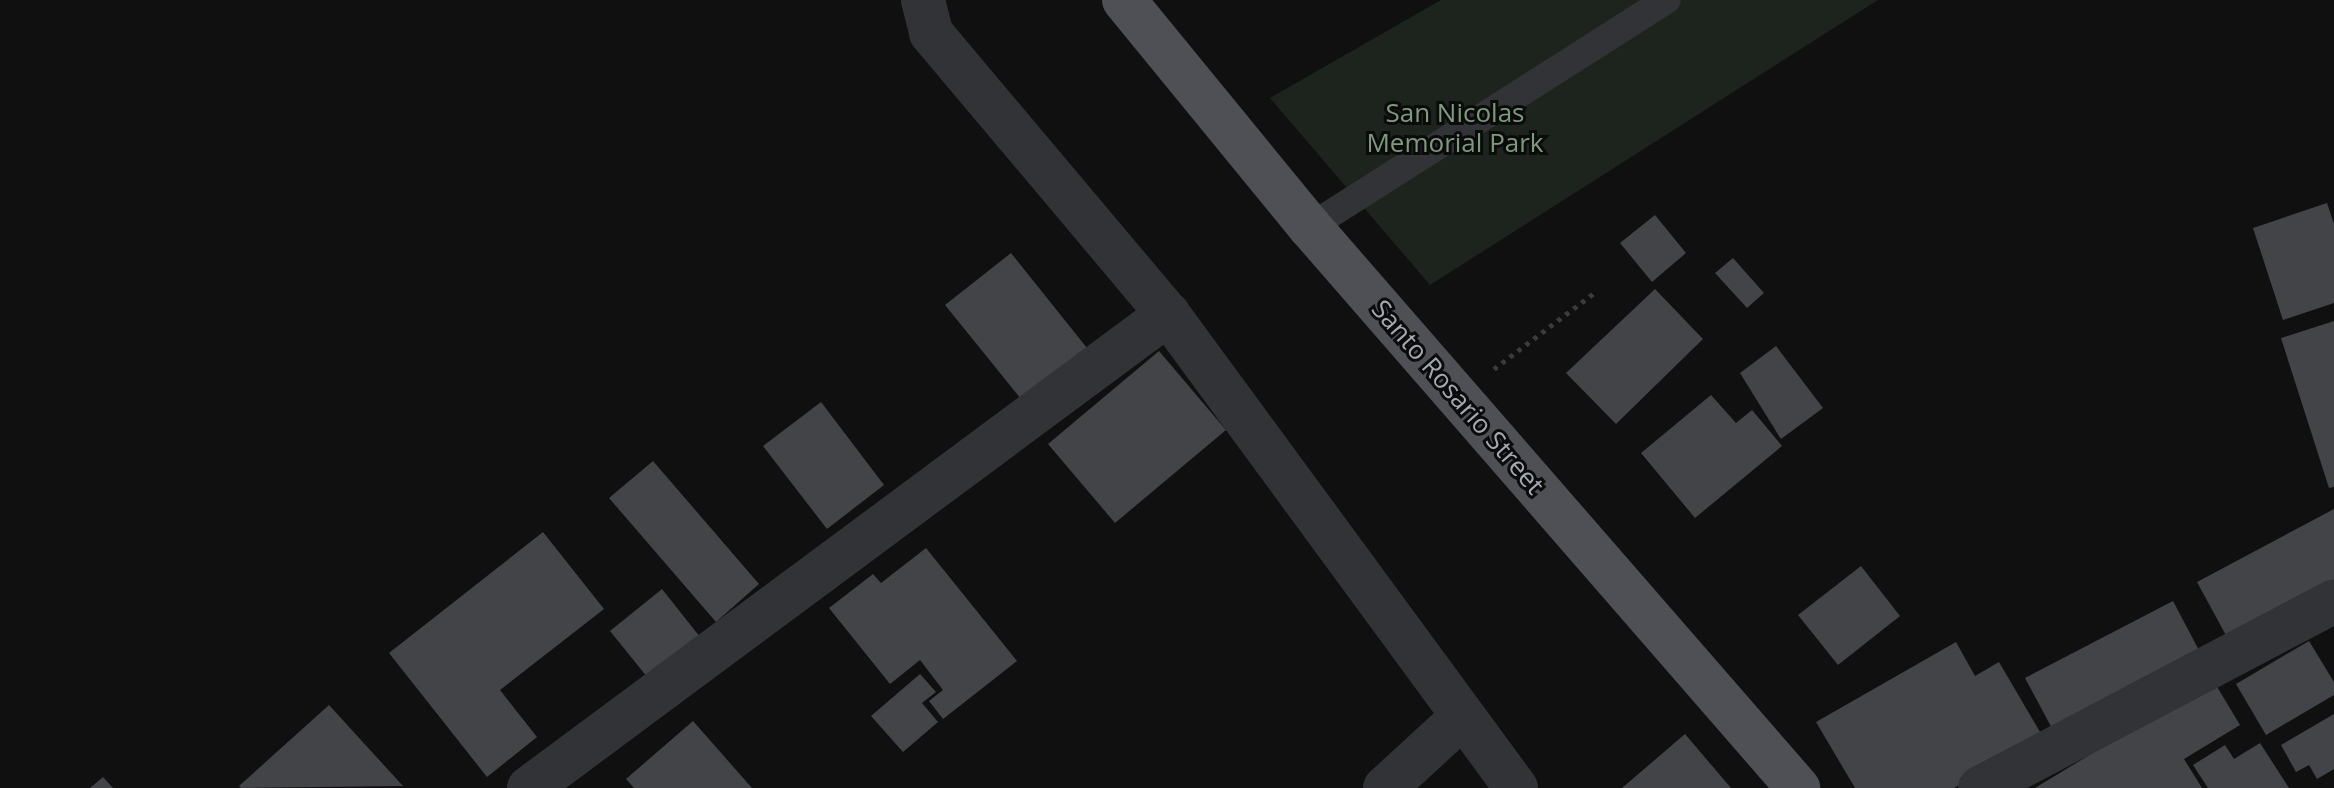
<!DOCTYPE html>
<style>
body{margin:0}
#map{position:relative;width:2334px;height:788px;overflow:hidden;background:#101011;font-family:"Open Sans",sans-serif}
div>[style]{position:absolute}
[style*='--x']{left:calc(var(--x)*1px);top:calc(var(--y)*1px);width:calc(var(--w)*1px);rotate:calc(var(--a)*1deg)}
.green>*{inset:0;background:#1d241d}
.building>*{inset:0;background:#424447}
.path>*{height:5px;margin-top:-2.5px;transform-origin:0;background:repeating-linear-gradient(90deg,#383a3d 0 4px,transparent 0 10px)}
.lane>*{height:28px;margin:-14px;padding:0 14px;transform-origin:14px;border-radius:14px;background:#323336}
.street>*{height:44px;margin:-22px;padding:0 22px;transform-origin:22px;border-radius:22px;background:#323336}
.primary>*{height:44px;margin:-22px;padding:0 22px;transform-origin:22px;border-radius:22px;background:#4e5055}
span{translate:-50% -50%;white-space:nowrap;text-align:center;line-height:1.15;-webkit-text-stroke:6px #0b0b0c;paint-order:stroke}
.park-label{font-size:26px;color:#7e9a7c}
.street-label{font-size:26px;color:#a3a9b1}
</style>
<div id="map">
<div class="green">
<i style="clip-path:polygon(1441px 0,1878px 0,1430px 285px,1270px 98px)"></i>
</div>
<div class="building">
<i style="clip-path:polygon(2327px 203px,2334px 224px,2334px 303px,2283px 320px,2253px 228px)"></i>
<i style="clip-path:polygon(1655px 215px,1686px 253px,1652px 282px,1620px 243px)"></i>
<i style="clip-path:polygon(1011px 253px,1087px 348px,1021px 399px,945px 305px)"></i>
<i style="clip-path:polygon(1733px 258px,1764px 293px,1747px 308px,1715px 273px)"></i>
<i style="clip-path:polygon(1655px 289px,1703px 339px,1616px 424px,1566px 373px)"></i>
<i style="clip-path:polygon(2334px 321px,2334px 487px,2329px 488px,2281px 338px)"></i>
<i style="clip-path:polygon(1776px 346px,1823px 408px,1781px 439px,1740px 373px)"></i>
<i style="clip-path:polygon(1159px 351px,1226px 430px,1115px 523px,1048px 444px)"></i>
<i style="clip-path:polygon(1711px 395px,1736px 423px,1752px 410px,1782px 446px,1695px 518px,1641px 453px)"></i>
<i style="clip-path:polygon(821px 402px,884px 485px,827px 529px,763px 446px)"></i>
<i style="clip-path:polygon(653px 461px,759px 584px,716px 622px,609px 498px)"></i>
<i style="clip-path:polygon(2334px 509px,2334px 583px,2228px 639px,2197px 582px)"></i>
<i style="clip-path:polygon(543px 532px,604px 609px,500px 690px,537px 737px,487px 777px,389px 653px)"></i>
<i style="clip-path:polygon(926px 548px,1017px 661px,943px 719px,929px 701px,943px 690px,920px 660px,890px 684px,829px 608px,873px 574px,881px 583px)"></i>
<i style="clip-path:polygon(1861px 566px,1900px 616px,1838px 665px,1798px 615px)"></i>
<i style="clip-path:polygon(662px 589px,704px 642px,652px 683px,610px 631px)"></i>
<i style="clip-path:polygon(2173px 601px,2202px 656px,2055px 734px,2025px 678px)"></i>
<i style="clip-path:polygon(2309px 641px,2334px 682px,2334px 695px,2266px 735px,2236px 684px)"></i>
<i style="clip-path:polygon(1956px 642px,1975px 676px,1999px 662px,2043px 737px,1954px 788px,1855px 788px,1816px 722px)"></i>
<i style="clip-path:polygon(920px 674px,936px 692px,922px 703px,938px 722px,903px 752px,871px 716px)"></i>
<i style="clip-path:polygon(2213px 680px,2240px 725px,2184px 759px,2202px 788px,2035px 788px)"></i>
<i style="clip-path:polygon(329px 705px,403px 786px,241px 788px,239px 786px)"></i>
<i style="clip-path:polygon(2334px 714px,2334px 769px,2317px 779px,2309px 765px,2296px 772px,2281px 745px)"></i>
<i style="clip-path:polygon(693px 721px,752px 788px,634px 788px,626px 779px)"></i>
<i style="clip-path:polygon(1685px 734px,1731px 788px,1622px 788px)"></i>
<i style="clip-path:polygon(2260px 743px,2289px 788px,2208px 788px,2193px 765px,2225px 745px,2234px 759px)"></i>
<i style="clip-path:polygon(103px 777px,113px 788px,90px 788px)"></i>
</div>
<div class="path">
<i style="--x:1494;--y:369;--w:126;--a:-37.2"></i>
</div>
<div class="lane">
<i style="--x:1310;--y:227;--w:423;--a:-32.5"></i>
</div>
<div class="street">
<i style="--x:923;--y:0;--w:34;--a:76"></i>
<i style="--x:931;--y:33;--w:368;--a:49.9"></i>
<i style="--x:1168;--y:314;--w:588;--a:53.71"></i>
<i style="--x:529;--y:788;--w:796;--a:-36.57"></i>
<i style="--x:1385;--y:788;--w:103;--a:-42.6"></i>
<i style="--x:1980;--y:788;--w:400;--a:-27.8"></i>
</div>
<div class="primary">
<i style="--x:1124;--y:0;--w:293;--a:50.7"></i>
<i style="--x:1310;--y:227;--w:744;--a:48.98"></i>
</div>
<div class="park-label">
<span style="left:1455px;top:128px">San Nicolas<br>Memorial Park</span>
</div>
<div class="street-label">
<span style="left:1458px;top:397px;rotate:49deg">Santo Rosario Street</span>
</div>
</div>
